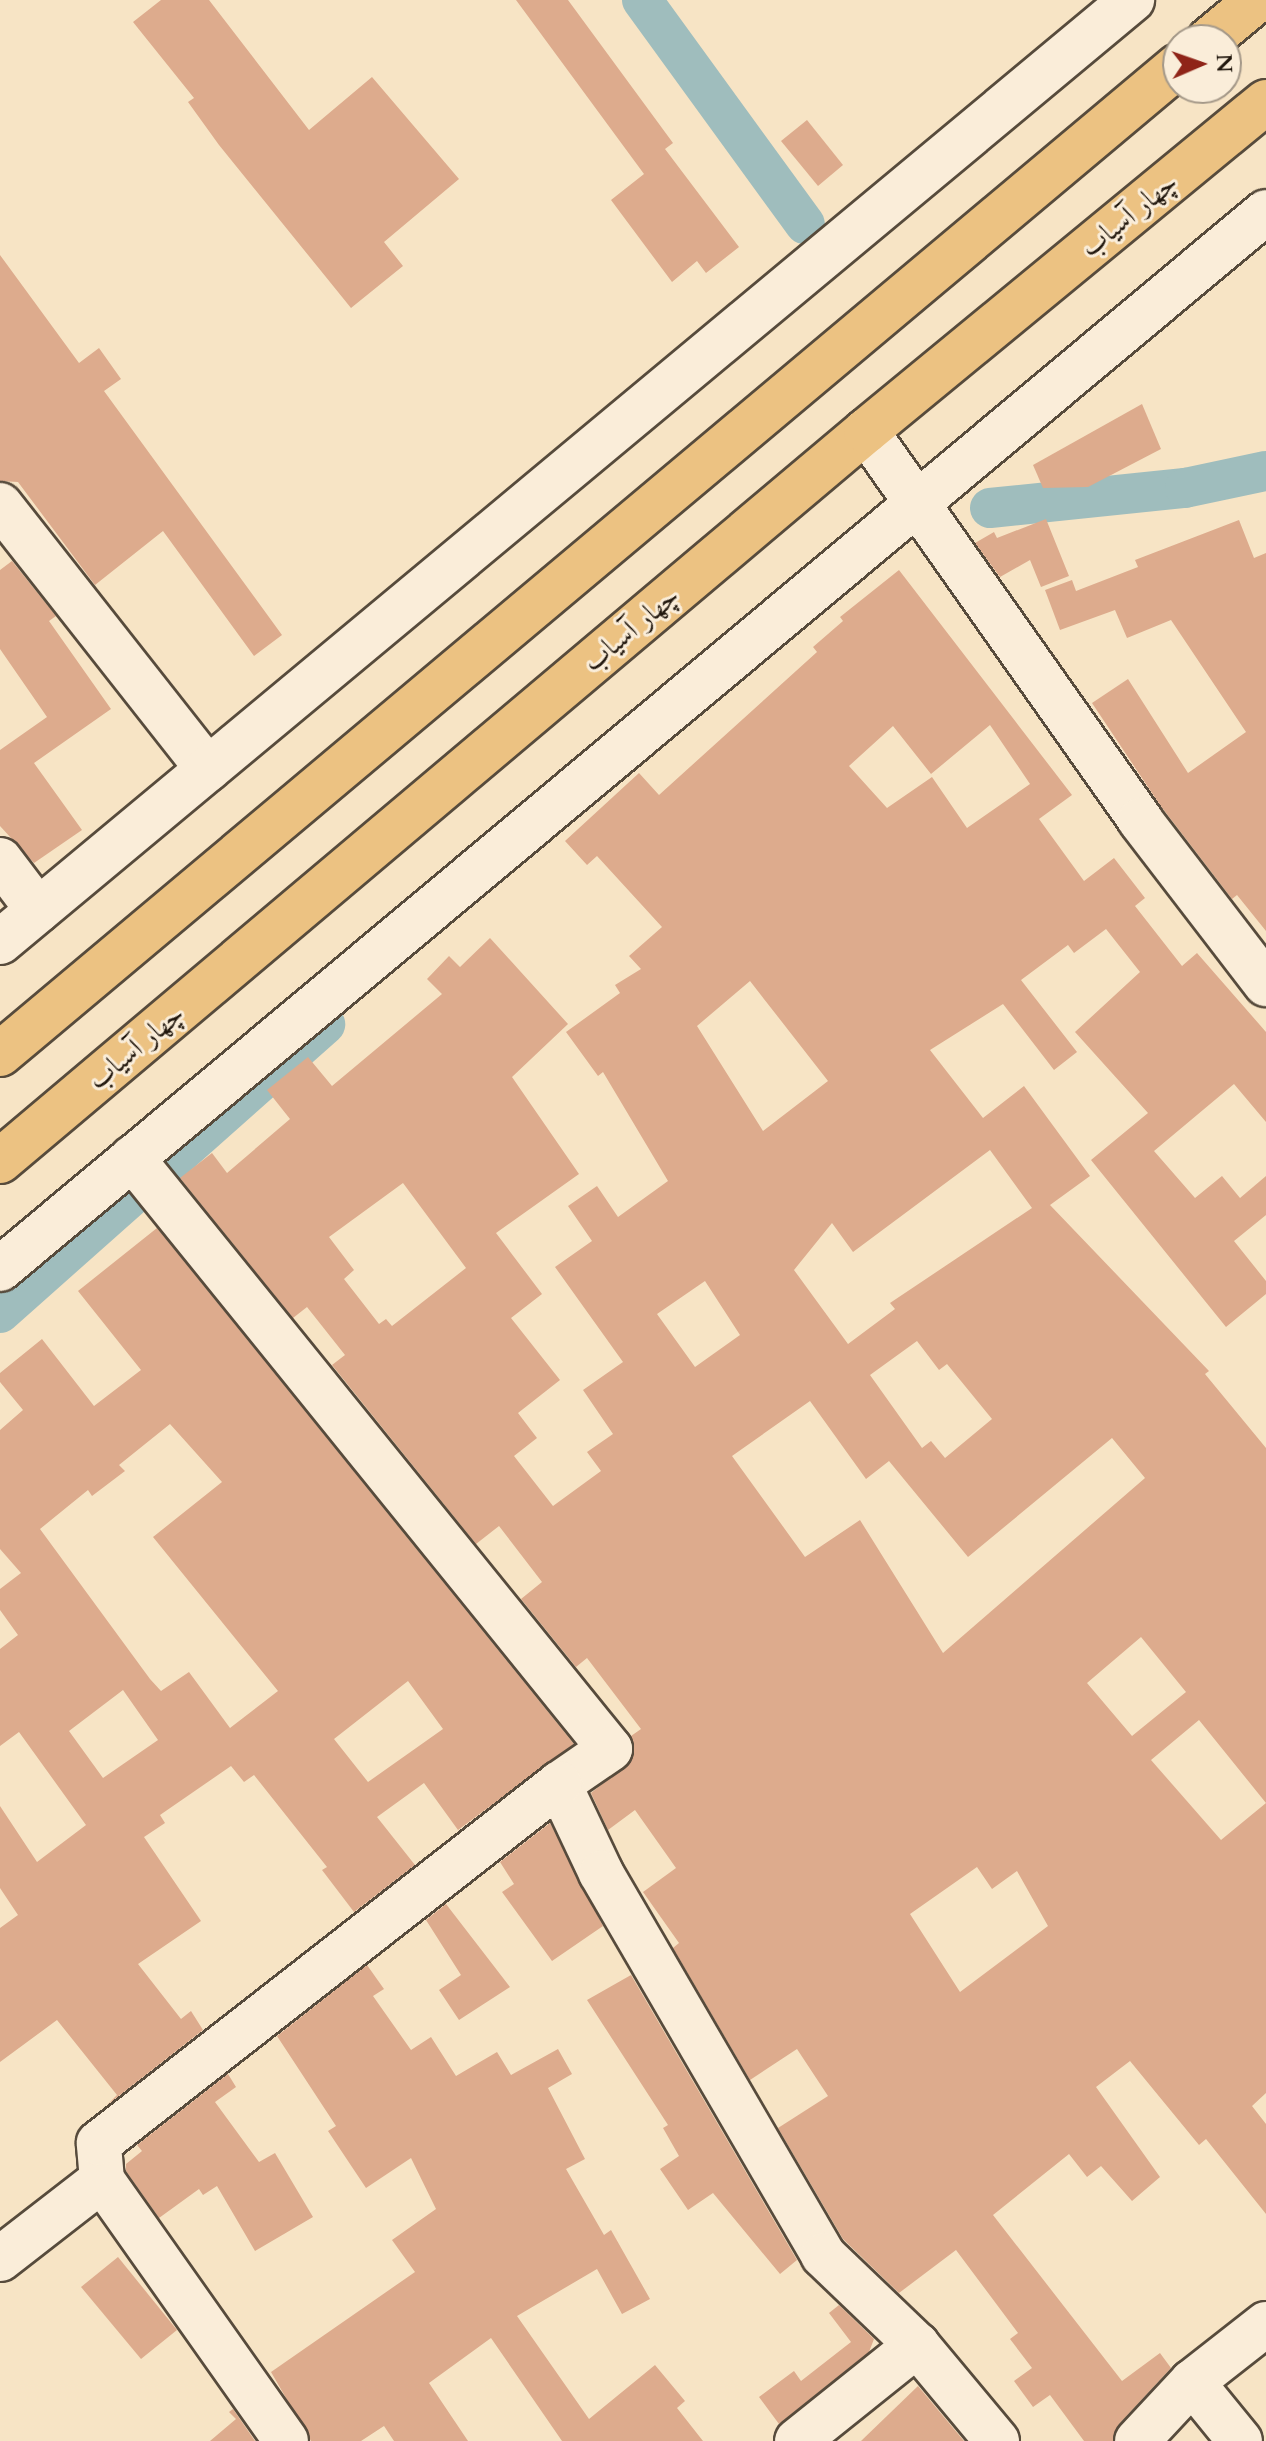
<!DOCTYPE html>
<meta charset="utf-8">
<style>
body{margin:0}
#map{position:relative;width:1266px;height:2441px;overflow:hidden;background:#f7e4c5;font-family:Cardo,Amiri,serif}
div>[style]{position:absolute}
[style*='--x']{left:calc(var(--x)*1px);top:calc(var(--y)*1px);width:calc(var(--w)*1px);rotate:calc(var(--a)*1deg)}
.canal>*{height:40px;margin:-20px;padding:0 20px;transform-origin:20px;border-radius:20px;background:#9fbdbd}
.building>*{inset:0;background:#ddab8d}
.roads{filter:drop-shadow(2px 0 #574b3c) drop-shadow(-2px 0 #574b3c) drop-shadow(0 2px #574b3c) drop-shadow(0 -2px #574b3c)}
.minor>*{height:44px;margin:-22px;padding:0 22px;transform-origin:22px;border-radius:22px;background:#faedd9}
.highway>*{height:44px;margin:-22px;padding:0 22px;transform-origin:22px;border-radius:22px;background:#ecc282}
span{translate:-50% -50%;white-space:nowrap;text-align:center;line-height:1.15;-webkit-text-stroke:6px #faedd9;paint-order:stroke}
.street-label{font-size:28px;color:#22180e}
.north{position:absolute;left:1162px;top:24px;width:80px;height:80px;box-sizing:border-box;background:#faedd9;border:2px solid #a49888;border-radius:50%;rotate:88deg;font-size:22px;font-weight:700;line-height:32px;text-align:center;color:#22180e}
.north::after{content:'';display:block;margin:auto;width:28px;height:36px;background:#8f2418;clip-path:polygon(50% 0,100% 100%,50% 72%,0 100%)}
</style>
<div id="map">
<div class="canal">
<i style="--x:642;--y:0;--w:277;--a:54"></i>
<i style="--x:990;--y:508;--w:196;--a:-5.9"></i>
<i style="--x:1185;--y:488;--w:83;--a:-11.9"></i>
<i style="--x:0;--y:1313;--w:435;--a:-41.6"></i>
</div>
<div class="building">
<i style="clip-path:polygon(161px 0,209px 0,309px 130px,372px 77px,459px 179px,384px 242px,403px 266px,351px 308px,219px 145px,188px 102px,194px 98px,133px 22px)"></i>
<i style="clip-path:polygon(516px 0,568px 0,673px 143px,665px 149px,739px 247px,706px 273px,697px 261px,672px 282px,611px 200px,644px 174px)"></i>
<i style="clip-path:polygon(807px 120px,843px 165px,818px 186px,781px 141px)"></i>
<i style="clip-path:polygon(0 255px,79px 363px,99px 348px,121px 379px,104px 391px,282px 635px,254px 656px,163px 531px,95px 585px,18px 482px,0 481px)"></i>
<i style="clip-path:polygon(1142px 404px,1161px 449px,1088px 487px,1043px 488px,1033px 465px)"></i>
<i style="clip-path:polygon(1046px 519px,1069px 576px,1041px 587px,1030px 560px,1000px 577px,975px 543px,994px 532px,997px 538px)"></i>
<i style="clip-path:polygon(1239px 520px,1254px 558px,1266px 553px,1266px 931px,1237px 895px,1232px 899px,1160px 805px,1092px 703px,1128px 679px,1188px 773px,1246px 732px,1171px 620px,1127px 638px,1115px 610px,1060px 630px,1045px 590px,1072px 580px,1076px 591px,1138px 567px,1135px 560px)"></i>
<i style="clip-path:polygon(12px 561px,56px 616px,49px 621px,111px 709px,34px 763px,82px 830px,34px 863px,0 826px,0 750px,47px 717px,0 649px,0 570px)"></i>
<i style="clip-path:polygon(evenodd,899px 570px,1072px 795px,1039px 819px,1084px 881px,1114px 858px,1145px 898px,1135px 906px,1182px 966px,1197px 953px,1266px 1032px,1266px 1122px,1234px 1084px,1154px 1151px,1195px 1198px,1222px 1176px,1240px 1198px,1266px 1176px,1266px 1215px,1234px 1241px,1266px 1281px,1266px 1294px,1226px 1327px,1091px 1160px,1148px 1113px,1075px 1032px,1140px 972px,1106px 929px,1074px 953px,1068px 945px,1021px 980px,1077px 1052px,1054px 1070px,1003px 1004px,930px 1050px,983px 1118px,1024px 1086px,1090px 1176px,1050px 1205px,1209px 1371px,1205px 1374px,1266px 1448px,1266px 1803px,1199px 1720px,1151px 1760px,1221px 1840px,1266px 1803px,1266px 2093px,1252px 2106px,1266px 2124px,1266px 2214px,1206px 2139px,1199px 2145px,1130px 2061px,1096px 2087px,1160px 2177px,1132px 2201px,1101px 2166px,1087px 2177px,1069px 2154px,993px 2215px,1122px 2381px,1160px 2353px,1171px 2368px,1119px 2424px,1113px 2441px,1084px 2441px,1050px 2395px,1033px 2407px,1014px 2381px,1032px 2368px,1010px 2339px,1018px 2333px,956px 2250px,899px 2293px,843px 2239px,778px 2128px,828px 2096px,797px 2049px,750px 2080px,673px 1948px,679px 1943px,643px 1892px,676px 1868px,635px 1810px,608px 1830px,591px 1793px,632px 1760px,631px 1736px,641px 1729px,587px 1658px,576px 1667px,521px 1599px,542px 1582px,499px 1526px,476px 1544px,332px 1365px,345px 1355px,307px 1307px,293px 1318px,180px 1178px,212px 1153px,227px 1173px,290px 1119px,267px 1090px,308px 1057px,332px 1086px,442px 994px,427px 979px,449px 956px,460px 967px,490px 938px,568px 1024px,512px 1077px,579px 1174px,496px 1233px,542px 1294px,511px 1318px,560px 1380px,518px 1413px,537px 1438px,514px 1456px,553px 1506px,601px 1471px,587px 1452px,613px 1434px,583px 1390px,623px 1362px,555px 1267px,592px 1241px,568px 1206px,597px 1186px,618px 1217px,668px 1181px,603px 1072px,598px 1076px,566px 1032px,620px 993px,615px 985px,641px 969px,629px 956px,662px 927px,597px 856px,587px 865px,565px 841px,639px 773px,659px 795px,817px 652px,813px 647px,843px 621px,840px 617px,899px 570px,990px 725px,1030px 784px,967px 828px,932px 777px,887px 808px,849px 766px,893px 726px,931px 774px,990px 725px,899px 570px,750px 981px,828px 1081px,763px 1131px,697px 1026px,750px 981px,899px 570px,990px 1150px,1032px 1208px,890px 1303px,895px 1309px,848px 1344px,794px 1270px,832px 1223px,853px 1252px,990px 1150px,899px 570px,403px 1183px,466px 1268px,392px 1326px,386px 1319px,379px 1324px,344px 1279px,354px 1270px,329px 1237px,403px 1183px,899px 570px,705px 1281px,740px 1335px,695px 1367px,657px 1314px,705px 1281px,899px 570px,917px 1341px,939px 1370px,947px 1364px,992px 1419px,945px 1458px,931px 1441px,922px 1448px,870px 1375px,917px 1341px,899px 570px,810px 1401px,866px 1479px,889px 1461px,968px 1557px,1112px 1438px,1145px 1478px,943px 1653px,860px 1520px,805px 1557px,732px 1456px,810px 1401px,899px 570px,1141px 1637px,1186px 1692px,1132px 1736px,1087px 1683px,1141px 1637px,899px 570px,977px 1867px,992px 1889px,1017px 1871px,1048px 1926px,960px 1992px,910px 1914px,977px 1867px)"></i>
<i style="clip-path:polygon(evenodd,157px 1228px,574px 1744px,458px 1830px,424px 1783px,377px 1817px,415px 1865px,354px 1912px,322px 1870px,327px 1867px,254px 1775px,244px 1782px,231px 1766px,160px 1815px,165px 1823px,144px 1837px,201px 1921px,138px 1964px,181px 2019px,191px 2011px,203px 2030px,106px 2106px,117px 2095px,57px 2020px,0 2062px,0 1928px,18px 1915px,0 1888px,0 1806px,37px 1862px,86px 1825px,19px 1732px,0 1746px,0 1649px,18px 1635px,0 1610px,0 1589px,21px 1573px,0 1549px,0 1430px,23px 1410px,0 1382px,0 1373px,42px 1339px,94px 1406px,141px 1370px,78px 1291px,157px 1228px,170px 1424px,222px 1482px,153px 1537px,278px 1691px,230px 1728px,189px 1672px,161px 1691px,150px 1679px,40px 1529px,88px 1490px,92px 1496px,125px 1471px,119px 1465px,170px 1424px,157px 1228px,408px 1681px,443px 1729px,368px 1782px,334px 1739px,408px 1681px,157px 1228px,123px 1690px,158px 1740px,103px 1778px,69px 1731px,123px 1690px)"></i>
<i style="clip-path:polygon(550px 1823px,603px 1926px,552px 1961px,502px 1892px,514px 1884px,500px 1862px)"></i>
<i style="clip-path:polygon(446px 1904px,510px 1987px,459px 2020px,439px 1990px,461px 1975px,426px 1920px)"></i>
<i style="clip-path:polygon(367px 1965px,384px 1989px,373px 1996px,411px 2050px,431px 2037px,456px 2076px,497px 2052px,511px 2075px,558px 2049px,572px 2074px,548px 2088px,585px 2159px,566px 2169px,604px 2235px,611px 2230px,650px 2299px,622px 2314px,597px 2269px,517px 2316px,589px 2419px,655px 2365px,685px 2401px,677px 2408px,703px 2441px,562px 2441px,491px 2338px,429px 2383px,468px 2441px,394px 2441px,384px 2426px,361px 2441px,311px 2441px,271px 2372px,415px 2272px,392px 2240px,436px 2209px,411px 2158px,366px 2188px,328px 2131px,336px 2126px,277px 2036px)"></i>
<i style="clip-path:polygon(631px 1975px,797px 2260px,780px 2274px,713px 2193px,688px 2210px,660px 2169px,679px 2156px,663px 2128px,668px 2125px,587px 2000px)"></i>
<i style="clip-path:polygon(228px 2074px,236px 2087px,215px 2102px,259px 2162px,275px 2153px,313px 2217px,255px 2251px,217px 2186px,203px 2195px,199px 2189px,159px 2218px,126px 2171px,126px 2164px,142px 2151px,137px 2145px)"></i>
<i style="clip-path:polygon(118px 2257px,177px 2330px,141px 2359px,81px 2287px)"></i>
<i style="clip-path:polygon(839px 2305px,874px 2339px,869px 2352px,779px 2424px,759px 2397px,794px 2371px,801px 2381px,851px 2342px,829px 2313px)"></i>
<i style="clip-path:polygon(918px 2386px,964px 2441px,861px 2441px)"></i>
<i style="clip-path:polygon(233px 2409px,255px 2441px,210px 2441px,236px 2419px,229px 2412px)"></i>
</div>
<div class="roads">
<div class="minor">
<i style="--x:866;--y:431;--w:476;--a:54.8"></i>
<i style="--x:1140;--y:820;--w:207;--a:52.5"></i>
<i style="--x:0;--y:505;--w:336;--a:51.8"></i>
<i style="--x:0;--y:860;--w:63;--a:52.8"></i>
<i style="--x:0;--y:942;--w:1473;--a:-39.77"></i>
<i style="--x:132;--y:1158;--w:760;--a:51.03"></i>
<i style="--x:610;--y:1749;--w:62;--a:145.5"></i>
<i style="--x:559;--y:1784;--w:98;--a:64.7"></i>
<i style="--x:601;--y:1873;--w:442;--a:59.8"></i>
<i style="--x:823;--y:2255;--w:130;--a:43.8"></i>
<i style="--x:917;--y:2345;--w:125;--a:50.2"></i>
<i style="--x:0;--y:1269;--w:1649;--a:-39.86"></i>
<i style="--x:102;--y:2180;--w:319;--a:54.8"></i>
<i style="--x:0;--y:2259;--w:129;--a:-37.8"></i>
<i style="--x:102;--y:2180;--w:37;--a:-95"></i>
<i style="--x:99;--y:2143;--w:584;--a:-37.97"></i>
<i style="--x:1192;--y:2382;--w:76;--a:50.9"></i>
<i style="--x:797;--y:2441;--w:154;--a:-38.7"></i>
<i style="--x:1137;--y:2441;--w:81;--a:-47"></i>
<i style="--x:1192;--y:2382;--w:94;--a:-38.1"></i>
</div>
<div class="highway">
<i style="--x:1209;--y:40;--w:62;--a:-39.8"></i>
<i style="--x:0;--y:1054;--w:1537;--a:-39.99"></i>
<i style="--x:0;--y:1161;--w:1133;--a:-40.13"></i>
<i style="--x:866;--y:431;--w:518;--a:-39.44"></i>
</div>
</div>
<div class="street-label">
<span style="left:1129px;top:215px;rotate:-39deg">چهار آسیاب</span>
<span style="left:631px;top:629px;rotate:-40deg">چهار آسیاب</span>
<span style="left:136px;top:1047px;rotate:-40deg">چهار آسیاب</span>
</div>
<div class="north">N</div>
</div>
